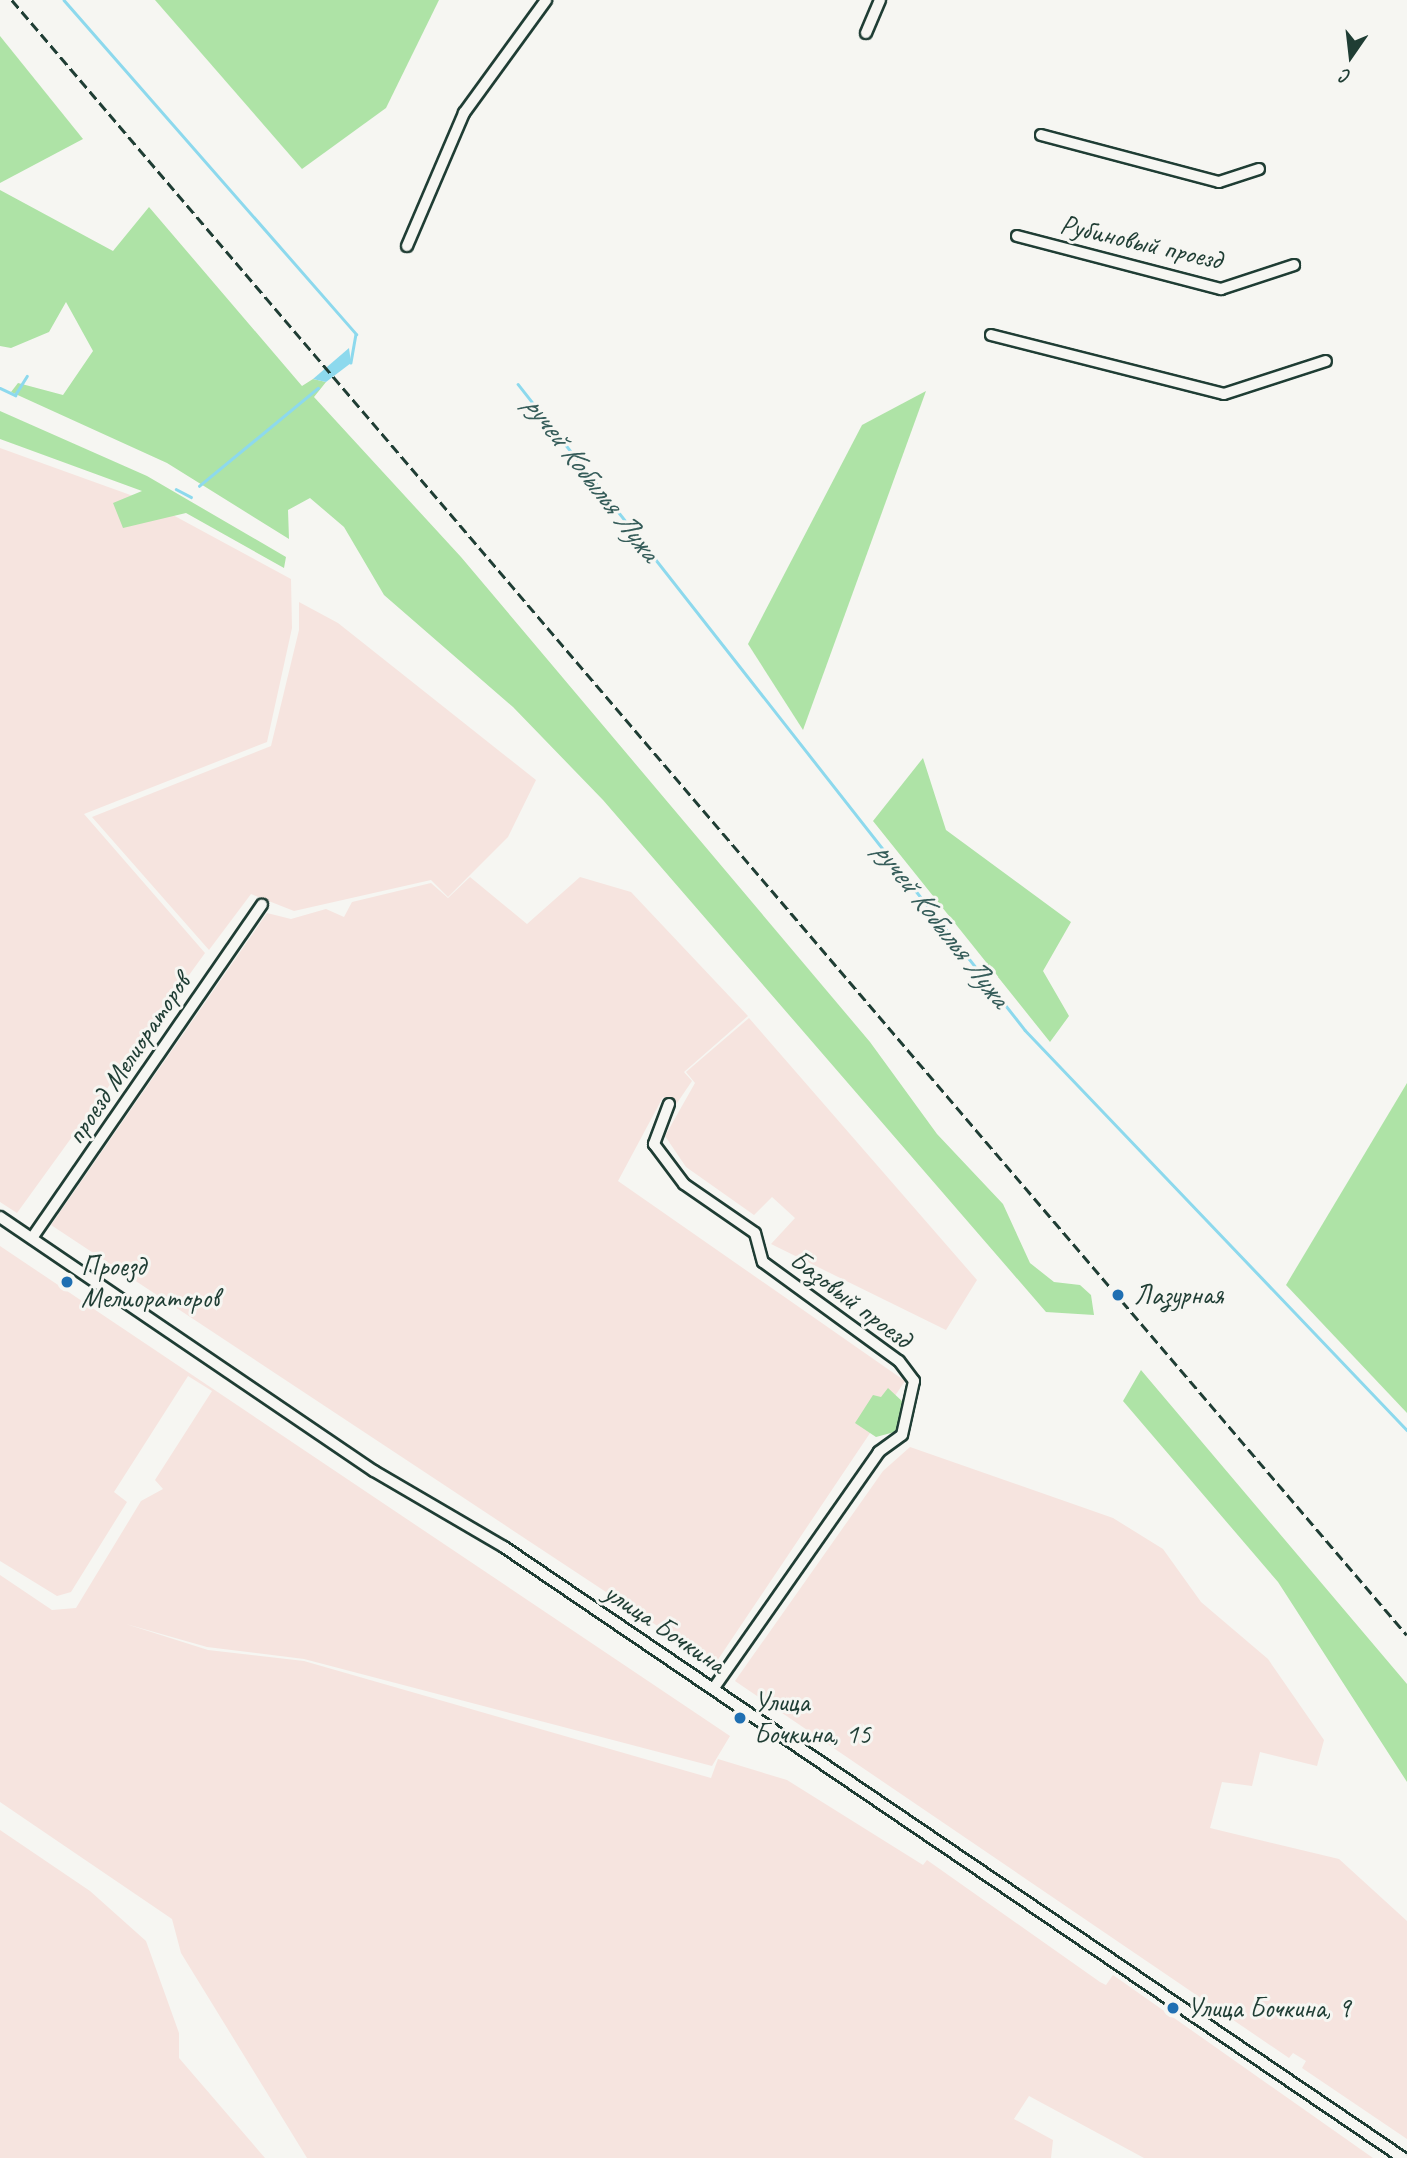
<!DOCTYPE html>
<meta charset="utf-8">
<style>
body{margin:0}
#map{position:relative;width:1407px;height:2158px;overflow:hidden;background:#f6f6f2;font-family:Caveat,sans-serif}
div>[style]{position:absolute}
[style*='--x']{left:calc(var(--x)*1px);top:calc(var(--y)*1px);width:calc(var(--w)*1px);rotate:calc(var(--a)*1deg)}
.built>*{inset:0;background:#f6e4df}
.green>*{inset:0;background:#aee3a6}
.water>*{inset:0;background:#8dd9ed}
.stream>*{height:2.5px;margin:-1.25px;padding:0 1.25px;transform-origin:1.25px;border-radius:1.25px;background:#8dd9ed}
.roads{filter:drop-shadow(2px 0 #1f3d34) drop-shadow(-2px 0 #1f3d34) drop-shadow(0 2px #1f3d34) drop-shadow(0 -2px #1f3d34)}
.minor>*{height:10px;margin:-5px;padding:0 5px;transform-origin:5px;border-radius:5px;background:#f6f6f2}
.rail>*{height:2.5px;margin-top:-1.25px;transform-origin:0;background:repeating-linear-gradient(90deg,#1f3d34 0 10px,transparent 0 15px)}
.dots>*{width:19px;height:19px;translate:-50% -50%;box-sizing:border-box;border:4px solid #f6f6f2;border-radius:50%}
span{translate:-50% -50%;white-space:nowrap;text-align:center;line-height:1.15;-webkit-text-stroke:6px #f6f6f2;paint-order:stroke}
.street-label{font-size:28px;color:#1f3d34}
.poi-label{font-size:28px;color:#1f3d34}
.left{translate:0 -50%;text-align:left}
.water-label{font-size:30px;color:#355c59;font-style:italic}
.north{position:absolute;left:1316px;top:21px;width:70px;height:70px;-webkit-text-stroke:5px #f6f6f2;paint-order:stroke;rotate:194deg;font-size:19px;font-weight:700;line-height:28px;text-align:center;color:#1f3d34}
.north::after{content:'';display:block;margin:auto;width:24px;height:32px;background:#1f3d34;clip-path:polygon(50% 0,100% 100%,50% 72%,0 100%)}
</style>
<div id="map">
<div class="built">
<i style="clip-path:polygon(0 448px,147px 501px,291px 579px,292px 628px,267px 742px,84px 814px,205px 953px,17px 1213px,0 1202px)"></i>
<i style="clip-path:polygon(299px 602px,338px 623px,536px 780px,508px 837px,448px 897px,431px 880px,294px 911px,251px 894px,209px 950px,92px 817px,271px 746px,299px 630px)"></i>
<i style="clip-path:polygon(470px 877px,527px 924px,580px 877px,631px 892px,748px 1016px,684px 1072px,692px 1081px,675px 1106px,663px 1097px,618px 1181px,905px 1381px,715px 1664px,51px 1225px,267px 913px,291px 919px,326px 909px,344px 917px,352px 902px,431px 883px,448px 898px)"></i>
<i style="clip-path:polygon(749px 1018px,977px 1280px,946px 1330px,771px 1244px,795px 1218px,772px 1197px,754px 1215px,686px 1167px,665px 1136px,695px 1083px,686px 1072px)"></i>
<i style="clip-path:polygon(0 1246px,730px 1736px,712px 1766px,304px 1659px,207px 1647px,126px 1624px,208px 1650px,304px 1661px,711px 1778px,718px 1759px,787px 1780px,923px 1865px,927px 1860px,1100px 1982px,1106px 1985px,1113px 1975px,1373px 2158px,1144px 2158px,1029px 2096px,1014px 2119px,1053px 2140px,1051px 2158px,307px 2158px,181px 1953px,172px 1919px,0 1802px,0 1575px,52px 1610px,76px 1608px,141px 1501px,163px 1489px,155px 1480px,212px 1391px,188px 1376px,114px 1492px,127px 1502px,71px 1592px,57px 1596px,0 1561px)"></i>
<i style="clip-path:polygon(910px 1447px,1113px 1518px,1163px 1549px,1201px 1602px,1268px 1659px,1324px 1740px,1317px 1766px,1260px 1752px,1252px 1786px,1222px 1782px,1210px 1828px,1339px 1859px,1407px 1921px,1407px 2139px,1302px 2068px,1306px 2061px,1293px 2053px,1289px 2058px,735px 1681px,883px 1471px)"></i>
<i style="clip-path:polygon(0 1830px,90px 1891px,146px 1941px,179px 2033px,179px 2058px,265px 2158px,0 2158px)"></i>
</div>
<div class="green">
<i style="clip-path:polygon(155px 0,439px 0,386px 108px,302px 169px)"></i>
<i style="clip-path:polygon(0 36px,83px 139px,0 183px)"></i>
<i style="clip-path:polygon(0 190px,113px 251px,149px 207px,302px 386px,313px 379px,326px 382px,314px 397px,461px 557px,870px 1042px,937px 1134px,1003px 1204px,1030px 1263px,1054px 1282px,1080px 1285px,1091px 1295px,1094px 1315px,1046px 1312px,603px 800px,513px 707px,384px 595px,344px 527px,310px 498px,288px 510px,289px 539px,167px 463px,11px 392px,18px 383px,63px 395px,93px 351px,66px 302px,49px 332px,11px 348px,0 346px)"></i>
<i style="clip-path:polygon(926px 391px,803px 730px,748px 644px,862px 425px)"></i>
<i style="clip-path:polygon(0 411px,147px 476px,286px 557px,284px 568px,186px 513px,123px 528px,113px 503px,142px 491px,0 439px)"></i>
<i style="clip-path:polygon(923px 758px,946px 830px,1071px 922px,1043px 971px,1069px 1016px,1050px 1042px,873px 821px)"></i>
<i style="clip-path:polygon(1407px 1083px,1407px 1413px,1286px 1285px)"></i>
<i style="clip-path:polygon(1141px 1370px,1407px 1684px,1407px 1782px,1278px 1582px,1123px 1401px)"></i>
<i style="clip-path:polygon(888px 1388px,904px 1403px,902px 1430px,876px 1437px,855px 1423px,873px 1395px,881px 1397px)"></i>
</div>
<div class="water">
<i style="clip-path:polygon(349px 348px,351px 363px,326px 382px,313px 379px)"></i>
</div>
<div class="stream">
<i style="--x:64;--y:0;--w:444;--a:48.8"></i>
<i style="--x:356;--y:334;--w:29;--a:100"></i>
<i style="--x:518;--y:384;--w:821;--a:51.87"></i>
<i style="--x:1025;--y:1030;--w:553;--a:46.32"></i>
<i style="--x:0;--y:388;--w:17;--a:25"></i>
<i style="--x:15;--y:395;--w:22;--a:-58"></i>
<i style="--x:199;--y:486;--w:154;--a:-39.5"></i>
<i style="--x:176;--y:489;--w:17;--a:28"></i>
</div>
<div class="roads">
<div class="minor">
<i style="--x:866;--y:33;--w:36;--a:-67"></i>
<i style="--x:1041;--y:135;--w:184;--a:14.8"></i>
<i style="--x:1219;--y:182;--w:42;--a:-18"></i>
<i style="--x:1017;--y:236;--w:211;--a:14.6"></i>
<i style="--x:1221;--y:289;--w:77;--a:-18.2"></i>
<i style="--x:407;--y:246;--w:145;--a:-66.8"></i>
<i style="--x:464;--y:113;--w:140;--a:-54"></i>
<i style="--x:991;--y:335;--w:240;--a:14.2"></i>
<i style="--x:1224;--y:394;--w:107;--a:-17.9"></i>
<i style="--x:669;--y:1104;--w:43;--a:110.6"></i>
<i style="--x:654;--y:1144;--w:50;--a:53.1"></i>
<i style="--x:684;--y:1184;--w:86;--a:34.6"></i>
<i style="--x:755;--y:1233;--w:30;--a:75"></i>
<i style="--x:763;--y:1262;--w:168;--a:36.1"></i>
<i style="--x:899;--y:1361;--w:25;--a:53"></i>
<i style="--x:914;--y:1381;--w:55;--a:102.5"></i>
<i style="--x:902;--y:1435;--w:29;--a:144"></i>
<i style="--x:879;--y:1452;--w:288;--a:125"></i>
<i style="--x:0;--y:1217;--w:452;--a:34.2"></i>
<i style="--x:374;--y:1471;--w:151;--a:30.3"></i>
<i style="--x:504;--y:1547;--w:1087;--a:34.2"></i>
<i style="--x:32;--y:1238;--w:405;--a:-55.4"></i>
</div>
</div>
<div class="rail">
<i style="--x:12;--y:0;--w:2149;--a:49.53"></i>
</div>
<div class="dots">
<i style="left:67px;top:1282px;background:#1f6fb2"></i>
<i style="left:1118px;top:1295px;background:#1f6fb2"></i>
<i style="left:740px;top:1718px;background:#1f6fb2"></i>
<i style="left:1173px;top:2008px;background:#1f6fb2"></i>
</div>
<div class="street-label">
<span style="left:1141px;top:242px;rotate:13deg">Рубиновый проезд</span>
<span style="left:128px;top:1059px;rotate:-56deg">проезд Мелиораторов</span>
<span style="left:851px;top:1299px;rotate:37deg">Базовый проезд</span>
<span style="left:665px;top:1628px;rotate:34deg">улица Бочкина</span>
</div>
<div class="poi-label">
<span class="left" style="left:81px;top:1282px">Проезд<br>Мелиораторов</span>
<span class="left" style="left:1134px;top:1295px">Лазурная</span>
<span class="left" style="left:754px;top:1718px">Улица<br>Бочкина, 15</span>
<span class="left" style="left:1187px;top:2008px">Улица Бочкина, 9</span>
</div>
<div class="water-label">
<span style="left:592px;top:478px;rotate:52deg">ручей Кобылья Лужа</span>
<span style="left:942px;top:924px;rotate:52deg">ручей Кобылья Лужа</span>
</div>
<div class="north">С</div>
</div>
